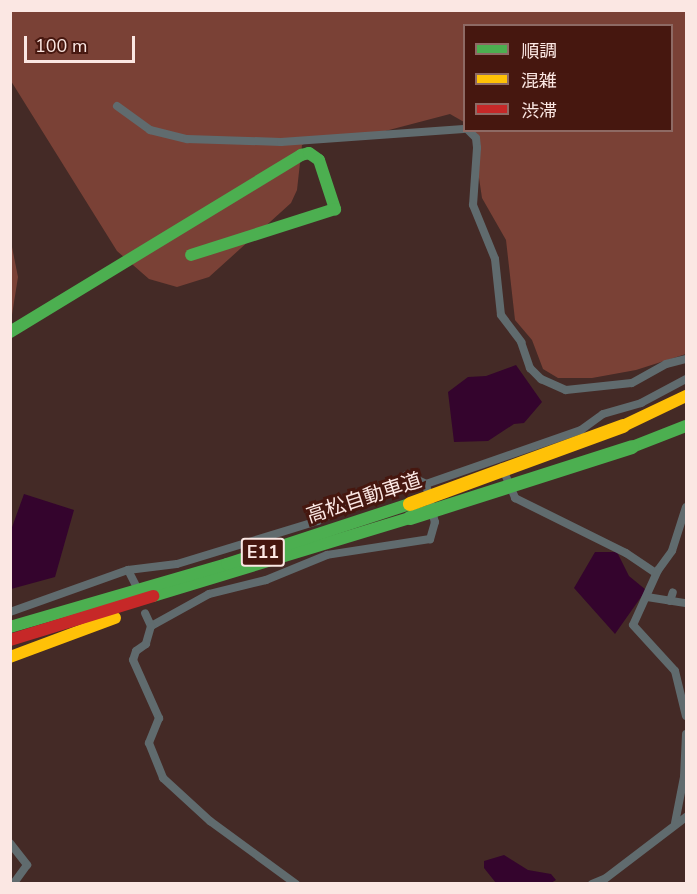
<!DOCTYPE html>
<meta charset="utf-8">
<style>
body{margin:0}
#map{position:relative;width:697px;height:894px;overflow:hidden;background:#442a26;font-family:"Nunito Sans","Noto Sans JP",sans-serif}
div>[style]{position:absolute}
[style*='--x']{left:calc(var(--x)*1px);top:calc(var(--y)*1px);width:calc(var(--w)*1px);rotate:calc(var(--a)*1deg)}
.green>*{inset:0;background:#7a4136}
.water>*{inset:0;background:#34042d}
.street>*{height:8px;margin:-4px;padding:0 4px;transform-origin:4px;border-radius:4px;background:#606b6e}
.fast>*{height:12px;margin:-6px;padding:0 6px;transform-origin:6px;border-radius:6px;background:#4caf50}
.slow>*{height:12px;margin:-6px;padding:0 6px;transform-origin:6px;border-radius:6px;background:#ffc107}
.jam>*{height:12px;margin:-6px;padding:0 6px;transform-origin:6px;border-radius:6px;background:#c62828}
.fast-bridge>*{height:14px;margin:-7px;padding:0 7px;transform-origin:7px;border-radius:7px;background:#4caf50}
.slow-bridge>*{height:14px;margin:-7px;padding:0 7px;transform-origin:7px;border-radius:7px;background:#ffc107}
span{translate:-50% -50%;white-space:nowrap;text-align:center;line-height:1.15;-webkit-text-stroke:6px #46170f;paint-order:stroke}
.shield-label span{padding:2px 4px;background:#46170f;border:2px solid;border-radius:4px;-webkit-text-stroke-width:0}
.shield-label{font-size:18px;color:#fbe7e3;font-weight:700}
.street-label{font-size:20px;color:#fbe7e3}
.frame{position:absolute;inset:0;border:12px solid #fbe7e3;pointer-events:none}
.legend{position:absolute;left:463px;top:24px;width:210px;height:108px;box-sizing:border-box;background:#46170f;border:2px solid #8e6a64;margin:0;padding:8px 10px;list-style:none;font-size:18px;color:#fbe7e3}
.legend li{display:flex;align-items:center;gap:12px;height:30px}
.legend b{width:30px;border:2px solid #8e6a64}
.scale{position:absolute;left:24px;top:36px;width:111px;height:27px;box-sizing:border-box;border:3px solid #fbe7e3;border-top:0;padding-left:8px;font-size:18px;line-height:21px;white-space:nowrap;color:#fbe7e3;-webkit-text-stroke:4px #46170f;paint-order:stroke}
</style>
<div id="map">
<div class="green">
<i style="clip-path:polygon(11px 11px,686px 11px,686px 354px,636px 370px,592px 378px,558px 378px,543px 369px,532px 340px,515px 320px,506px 240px,482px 198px,472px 131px,672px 130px,672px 26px,464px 26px,464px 122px,450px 114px,370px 135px,312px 140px,302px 145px,297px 190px,291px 203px,209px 277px,177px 287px,149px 279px,117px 251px,11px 81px)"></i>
<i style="clip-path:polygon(10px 237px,18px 277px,11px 321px,10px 321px)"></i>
</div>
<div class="water">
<i style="clip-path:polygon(516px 365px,542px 402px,524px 423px,514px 424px,488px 441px,454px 442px,448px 392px,468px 377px,486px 376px)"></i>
<i style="clip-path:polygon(24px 494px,74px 510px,55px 577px,11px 589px,11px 530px)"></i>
<i style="clip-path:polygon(595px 552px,617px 552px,629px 576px,646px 590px,615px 634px,574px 588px)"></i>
<i style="clip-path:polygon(504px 855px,528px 870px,551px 874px,556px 880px,551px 883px,496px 883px,484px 868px,484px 861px)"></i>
</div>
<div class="street">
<i style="--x:117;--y:106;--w:41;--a:36"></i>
<i style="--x:150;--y:130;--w:38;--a:14"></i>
<i style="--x:187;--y:139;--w:94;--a:1.8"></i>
<i style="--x:281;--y:142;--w:183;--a:-4.1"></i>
<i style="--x:468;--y:130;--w:11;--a:45"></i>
<i style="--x:476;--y:138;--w:10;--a:84"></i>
<i style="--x:477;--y:148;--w:57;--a:94"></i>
<i style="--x:473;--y:205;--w:58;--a:67.8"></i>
<i style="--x:495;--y:259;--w:56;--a:83.9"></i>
<i style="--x:501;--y:315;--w:34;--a:53"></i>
<i style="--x:521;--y:342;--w:28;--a:71"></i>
<i style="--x:530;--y:368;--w:16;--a:45"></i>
<i style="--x:541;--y:379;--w:27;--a:24"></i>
<i style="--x:566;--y:390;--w:66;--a:-6.1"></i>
<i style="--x:632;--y:383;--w:39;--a:-29"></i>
<i style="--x:666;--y:364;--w:21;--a:-14"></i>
<i style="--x:502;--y:467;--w:34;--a:67"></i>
<i style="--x:515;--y:498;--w:124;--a:26.4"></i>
<i style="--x:626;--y:553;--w:36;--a:34"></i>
<i style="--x:426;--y:484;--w:164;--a:-19.2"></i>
<i style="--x:581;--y:430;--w:27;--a:-36"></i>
<i style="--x:603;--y:414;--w:40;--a:-16"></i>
<i style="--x:641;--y:403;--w:51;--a:-28.1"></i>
<i style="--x:686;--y:507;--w:46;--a:107.7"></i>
<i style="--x:672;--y:551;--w:24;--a:126"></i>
<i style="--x:658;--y:570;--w:60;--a:114.4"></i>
<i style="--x:633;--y:625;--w:62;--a:47.6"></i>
<i style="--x:675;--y:671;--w:46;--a:76.3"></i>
<i style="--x:128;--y:570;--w:16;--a:63"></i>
<i style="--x:647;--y:597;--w:39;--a:9"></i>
<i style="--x:670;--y:601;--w:9;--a:-72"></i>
<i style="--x:10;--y:612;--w:125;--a:-19.6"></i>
<i style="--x:128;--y:570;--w:49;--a:-7"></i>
<i style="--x:177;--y:564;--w:147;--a:-17"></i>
<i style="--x:318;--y:521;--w:100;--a:-27.3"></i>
<i style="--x:407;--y:475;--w:21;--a:25"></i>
<i style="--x:426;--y:484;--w:39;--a:77"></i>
<i style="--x:435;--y:522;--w:18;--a:106"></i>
<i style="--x:430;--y:539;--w:104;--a:171.2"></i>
<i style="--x:327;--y:555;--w:66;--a:157.7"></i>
<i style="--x:266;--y:580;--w:59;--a:166.2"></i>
<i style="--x:209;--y:594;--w:66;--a:151.1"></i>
<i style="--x:151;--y:626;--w:14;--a:-115"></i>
<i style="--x:151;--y:626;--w:19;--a:106"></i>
<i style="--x:146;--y:644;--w:12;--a:145"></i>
<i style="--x:136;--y:651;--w:9;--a:108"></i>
<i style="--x:133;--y:660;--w:64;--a:65.9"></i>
<i style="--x:159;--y:718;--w:27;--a:112"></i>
<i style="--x:149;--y:743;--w:38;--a:68"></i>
<i style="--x:163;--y:778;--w:64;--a:42.5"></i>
<i style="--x:210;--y:821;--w:107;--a:36.2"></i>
<i style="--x:675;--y:823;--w:47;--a:-78.9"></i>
<i style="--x:684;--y:777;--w:43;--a:-87.3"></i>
<i style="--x:10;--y:843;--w:28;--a:52"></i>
<i style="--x:27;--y:865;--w:24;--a:126"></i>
<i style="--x:592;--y:884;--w:15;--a:-23"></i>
<i style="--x:606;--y:878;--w:101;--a:-37.3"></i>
</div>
<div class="fast">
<i style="--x:10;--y:332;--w:341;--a:-31.3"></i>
<i style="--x:301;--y:155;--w:8;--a:-14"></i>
<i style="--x:309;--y:153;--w:12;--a:35"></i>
<i style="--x:319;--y:160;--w:52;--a:71.9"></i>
<i style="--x:335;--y:209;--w:151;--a:162.3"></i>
<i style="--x:632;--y:447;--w:58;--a:-21.3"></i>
<i style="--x:153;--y:596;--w:269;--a:-16.9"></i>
<i style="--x:10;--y:627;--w:226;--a:-16.2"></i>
<i style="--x:227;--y:564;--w:193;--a:-18.2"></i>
</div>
<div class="slow">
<i style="--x:623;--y:426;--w:70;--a:-25.5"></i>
<i style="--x:10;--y:657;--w:112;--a:-20.4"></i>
</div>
<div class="jam">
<i style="--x:10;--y:640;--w:150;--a:-17.1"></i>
</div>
<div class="fast-bridge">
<i style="--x:410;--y:518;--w:233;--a:-17.7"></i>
</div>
<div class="slow-bridge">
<i style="--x:410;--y:504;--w:227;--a:-20.1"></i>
</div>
<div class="shield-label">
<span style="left:263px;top:552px">E11</span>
</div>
<div class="street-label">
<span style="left:364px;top:498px;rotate:-18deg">高松自動車道</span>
</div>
<div class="frame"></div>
<ul class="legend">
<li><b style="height:8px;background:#4caf50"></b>順調</li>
<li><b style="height:8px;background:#ffc107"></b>混雑</li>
<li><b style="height:8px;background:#c62828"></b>渋滞</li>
</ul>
<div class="scale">100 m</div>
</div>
